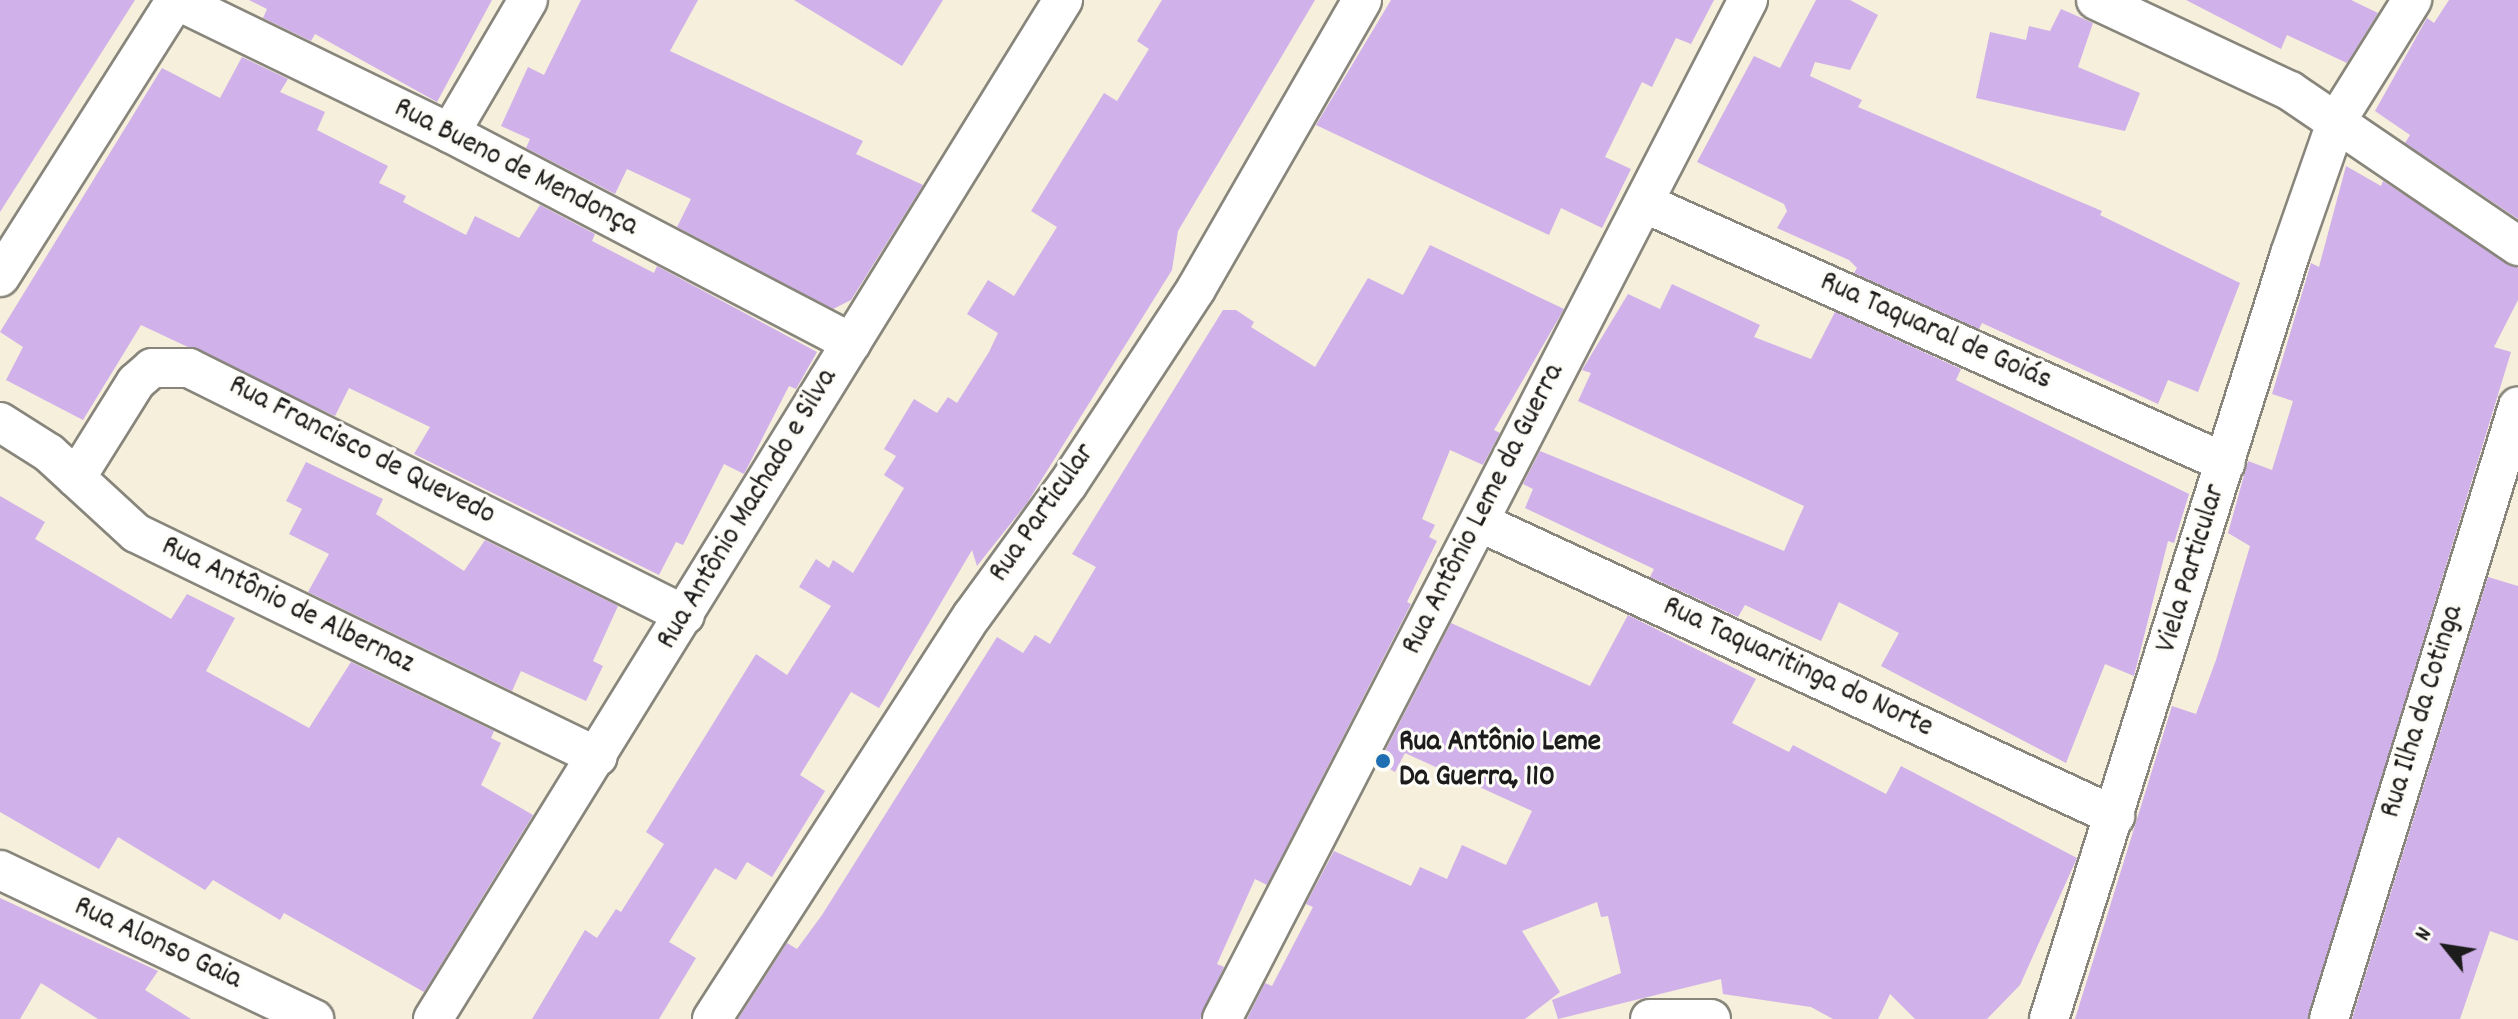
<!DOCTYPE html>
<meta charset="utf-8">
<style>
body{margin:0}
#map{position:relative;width:2518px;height:1019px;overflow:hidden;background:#f5efdc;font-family:Dekko,sans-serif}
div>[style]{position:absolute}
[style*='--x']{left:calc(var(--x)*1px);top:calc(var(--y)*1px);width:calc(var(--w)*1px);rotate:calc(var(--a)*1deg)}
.building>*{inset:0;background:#d0b1e9}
.roads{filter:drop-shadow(2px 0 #88867c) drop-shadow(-2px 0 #88867c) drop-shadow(0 2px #88867c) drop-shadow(0 -2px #88867c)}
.minor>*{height:38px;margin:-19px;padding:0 19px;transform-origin:19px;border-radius:19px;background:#fff}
.dots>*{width:22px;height:22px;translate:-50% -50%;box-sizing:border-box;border:4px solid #fdfcf7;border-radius:50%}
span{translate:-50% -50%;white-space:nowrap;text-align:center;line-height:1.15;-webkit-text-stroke:6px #fdfcf7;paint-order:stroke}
.street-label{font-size:30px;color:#1c1c1c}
.poi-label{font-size:30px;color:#1c1c1c;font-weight:700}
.left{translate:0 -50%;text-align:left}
.north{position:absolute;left:2406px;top:907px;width:80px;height:80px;-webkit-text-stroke:6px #fdfcf7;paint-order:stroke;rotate:300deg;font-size:22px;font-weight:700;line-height:32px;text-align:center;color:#1c1c1c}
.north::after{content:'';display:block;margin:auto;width:28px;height:36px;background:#1c1c1c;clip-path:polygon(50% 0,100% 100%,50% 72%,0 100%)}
</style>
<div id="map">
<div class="building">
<i style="clip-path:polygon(0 0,135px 0,0 212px)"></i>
<i style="clip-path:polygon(249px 0,492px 0,437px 102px,315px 34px,311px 41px,263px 18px,267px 9px)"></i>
<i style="clip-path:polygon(581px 0,698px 0,670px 51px,863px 141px,856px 154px,923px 185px,851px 300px,833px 309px,677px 227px,691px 199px,627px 169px,615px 194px,526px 148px,530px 139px,501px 126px,528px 67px,544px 75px)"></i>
<i style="clip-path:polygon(794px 0,943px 0,902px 66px)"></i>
<i style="clip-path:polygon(1162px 0,1315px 0,1178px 231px,1172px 270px,1027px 503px,977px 566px,972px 550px,879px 708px,851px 692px,800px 775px,825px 791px,772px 877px,747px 862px,736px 880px,715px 868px,669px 942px,696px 958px,659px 1019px,532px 1019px,585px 930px,597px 938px,616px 909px,621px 912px,664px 844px,646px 832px,756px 654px,787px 675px,831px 606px,799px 587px,816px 559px,829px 568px,833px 560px,853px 573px,904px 488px,884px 475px,896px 456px,884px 449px,914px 399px,937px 413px,948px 397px,957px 403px,989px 352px,998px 333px,967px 314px,988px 280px,1014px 296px,1057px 227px,1031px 211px,1104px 93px,1117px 101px,1149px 49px,1137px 41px)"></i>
<i style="clip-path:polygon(1391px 0,1714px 0,1691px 44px,1676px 38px,1652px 87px,1642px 82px,1605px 157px,1631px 169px,1602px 228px,1561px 208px,1549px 235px,1316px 125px)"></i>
<i style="clip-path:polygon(1816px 0,1850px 0,1878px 15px,1850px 70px,1815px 62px,1810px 76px,1862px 100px,1858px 107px,2102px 211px,2100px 215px,2240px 283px,2198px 392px,2168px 380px,2158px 404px,1982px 323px,1979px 329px,1854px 273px,1857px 268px,1849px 260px,1777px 228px,1787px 211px,1784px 204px,1697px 162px,1754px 56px,1780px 68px)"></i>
<i style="clip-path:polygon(2186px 0,2351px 0,2378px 13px,2347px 63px,2287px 35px,2281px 49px)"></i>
<i style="clip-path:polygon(2449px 0,2518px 0,2518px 219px,2405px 143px,2410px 135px,2375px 111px,2427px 18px,2434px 23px)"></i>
<i style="clip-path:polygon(2061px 9px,2093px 23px,2078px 67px,2140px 93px,2125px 131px,1976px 98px,1990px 32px,2026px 40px,2029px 26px,2050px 31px)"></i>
<i style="clip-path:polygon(242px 57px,288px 79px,280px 92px,325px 112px,317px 130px,388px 166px,379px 183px,406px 196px,403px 202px,466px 235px,475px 216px,519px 238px,540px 205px,595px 234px,592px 241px,654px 273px,657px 266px,817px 352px,796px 389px,789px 386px,744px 474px,724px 464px,683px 545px,676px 542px,659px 575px,414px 454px,430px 427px,349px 388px,335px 416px,141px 325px,83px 420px,6px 380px,23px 347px,0 332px,162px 68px,220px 98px)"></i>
<i style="clip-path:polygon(2346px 166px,2381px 186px,2383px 181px,2518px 268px,2518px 300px,2494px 347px,2511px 352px,2308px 1019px,2075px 1019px,2172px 706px,2196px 714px,2216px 660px,2250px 546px,2228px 533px,2248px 461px,2272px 470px,2293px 401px,2272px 394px,2311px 263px,2319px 267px)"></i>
<i style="clip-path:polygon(1430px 245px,1564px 309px,1494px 430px,1500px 433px,1483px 465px,1450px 450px,1422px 519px,1435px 525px,1429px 537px,1437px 541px,1407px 602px,1411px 604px,1267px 885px,1255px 879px,1217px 964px,1224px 967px,1200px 1019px,738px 1019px,787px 943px,797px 949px,822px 915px,997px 637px,1023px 653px,1035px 635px,1050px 644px,1096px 567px,1072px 554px,1223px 310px,1236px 310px,1254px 322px,1251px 327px,1315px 367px,1368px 278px,1403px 295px)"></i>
<i style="clip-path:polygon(1672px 284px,1760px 325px,1754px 337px,1811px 359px,1835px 312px,1961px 369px,1956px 380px,2189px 494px,2174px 543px,2168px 541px,2134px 676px,2105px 664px,2066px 763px,1881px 666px,1899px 633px,1839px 602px,1821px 641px,1745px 605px,1738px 617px,1650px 577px,1654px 569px,1525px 508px,1533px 489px,1523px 484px,1540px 451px,1784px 551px,1804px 506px,1578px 401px,1591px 373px,1582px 370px,1628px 294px,1660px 309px)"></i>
<i style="clip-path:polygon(306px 462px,383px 499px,376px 514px,464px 571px,485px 540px,618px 606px,593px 661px,603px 666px,586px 701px,521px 671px,512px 691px,308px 592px,329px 554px,289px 534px,302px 509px,286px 501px)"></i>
<i style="clip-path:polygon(0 496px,45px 522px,35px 539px,171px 619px,187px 594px,235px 618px,206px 671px,309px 728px,351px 662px,494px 731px,491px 738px,501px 743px,481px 785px,533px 815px,424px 992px,284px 913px,280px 920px,213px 880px,205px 890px,118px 837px,99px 869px,0 812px)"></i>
<i style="clip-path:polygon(2488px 577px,2518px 586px,2518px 941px,2490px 931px,2460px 1019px,2352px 1019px)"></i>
<i style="clip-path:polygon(1628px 615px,1756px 679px,1732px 723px,1789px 752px,1793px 745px,1886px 794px,1901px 766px,2077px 858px,2020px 985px,1987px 1019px,1915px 1019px,1890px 994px,1878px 1019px,1833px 1019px,1811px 1007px,1723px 994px,1721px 979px,1558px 1019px,1552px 1000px,1621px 973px,1608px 916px,1601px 917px,1597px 902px,1522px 931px,1560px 992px,1525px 1019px,1247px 1019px,1265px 983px,1272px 986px,1313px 907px,1306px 904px,1334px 851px,1411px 886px,1420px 867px,1447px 879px,1462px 845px,1506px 865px,1532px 811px,1405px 753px,1395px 772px,1379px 763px,1451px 623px,1590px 686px)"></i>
<i style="clip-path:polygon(0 898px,158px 971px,145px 990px,191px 1019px,98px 1019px,41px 983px,20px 1019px,0 1019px)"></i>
</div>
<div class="roads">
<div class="minor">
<i style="--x:176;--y:0;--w:305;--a:25.9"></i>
<i style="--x:450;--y:133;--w:453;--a:27.6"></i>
<i style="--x:2096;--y:0;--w:214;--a:25.1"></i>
<i style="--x:2290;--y:91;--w:276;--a:34.2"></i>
<i style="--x:450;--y:133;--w:154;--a:-59.6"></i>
<i style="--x:1644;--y:203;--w:637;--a:24.07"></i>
<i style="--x:0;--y:277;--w:328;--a:-57.6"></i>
<i style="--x:0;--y:422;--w:58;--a:32.3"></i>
<i style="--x:49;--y:453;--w:118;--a:42.6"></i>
<i style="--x:136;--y:533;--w:513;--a:25.87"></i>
<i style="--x:76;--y:478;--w:113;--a:-58"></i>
<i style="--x:136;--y:382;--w:21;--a:-41"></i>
<i style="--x:152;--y:368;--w:37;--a:0"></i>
<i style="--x:189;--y:368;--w:554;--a:26.47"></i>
<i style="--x:1479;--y:522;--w:701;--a:24.81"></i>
<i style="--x:0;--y:870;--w:348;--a:25.4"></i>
<i style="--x:433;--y:1019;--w:1198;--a:-58.27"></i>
<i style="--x:712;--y:1019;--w:480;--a:-57.2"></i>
<i style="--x:972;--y:616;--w:163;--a:-54"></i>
<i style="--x:1068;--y:484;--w:233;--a:-56.7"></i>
<i style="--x:1196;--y:289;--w:333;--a:-60.1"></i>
<i style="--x:1222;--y:1019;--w:1147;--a:-62.7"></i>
<i style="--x:1650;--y:1019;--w:61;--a:0"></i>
<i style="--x:2049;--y:1019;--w:802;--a:-72.51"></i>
<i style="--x:2290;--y:254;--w:142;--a:-70.7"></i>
<i style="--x:2337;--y:120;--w:142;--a:-58"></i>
<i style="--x:2329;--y:1019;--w:641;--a:-72.86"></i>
</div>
</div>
<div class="dots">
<i style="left:1383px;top:761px;background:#1f6fb2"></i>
</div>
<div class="street-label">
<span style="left:515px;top:169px;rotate:27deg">Rua Bueno de Mendonça</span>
<span style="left:1935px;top:333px;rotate:24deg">Rua Taquaral de Goiás</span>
<span style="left:361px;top:452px;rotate:27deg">Rua Francisco de Quevedo</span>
<span style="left:749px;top:510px;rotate:-59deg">Rua Antônio Machado e Silva</span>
<span style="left:1485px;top:510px;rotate:-63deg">Rua Antônio Leme da Guerra</span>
<span style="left:1044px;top:514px;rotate:-55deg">Rua Particular</span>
<span style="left:2193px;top:569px;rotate:-73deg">Viela Particular</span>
<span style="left:287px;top:607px;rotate:26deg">Rua Antônio de Albernaz</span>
<span style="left:1797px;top:669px;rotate:25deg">Rua Taquaritinga do Norte</span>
<span style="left:2424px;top:712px;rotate:-73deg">Rua Ilha da Cotinga</span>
<span style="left:157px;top:945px;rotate:25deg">Rua Alonso Gaia</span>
</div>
<div class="poi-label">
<span class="left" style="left:1399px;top:761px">Rua Antônio Leme<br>Da Guerra, 110</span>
</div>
<div class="north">N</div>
</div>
